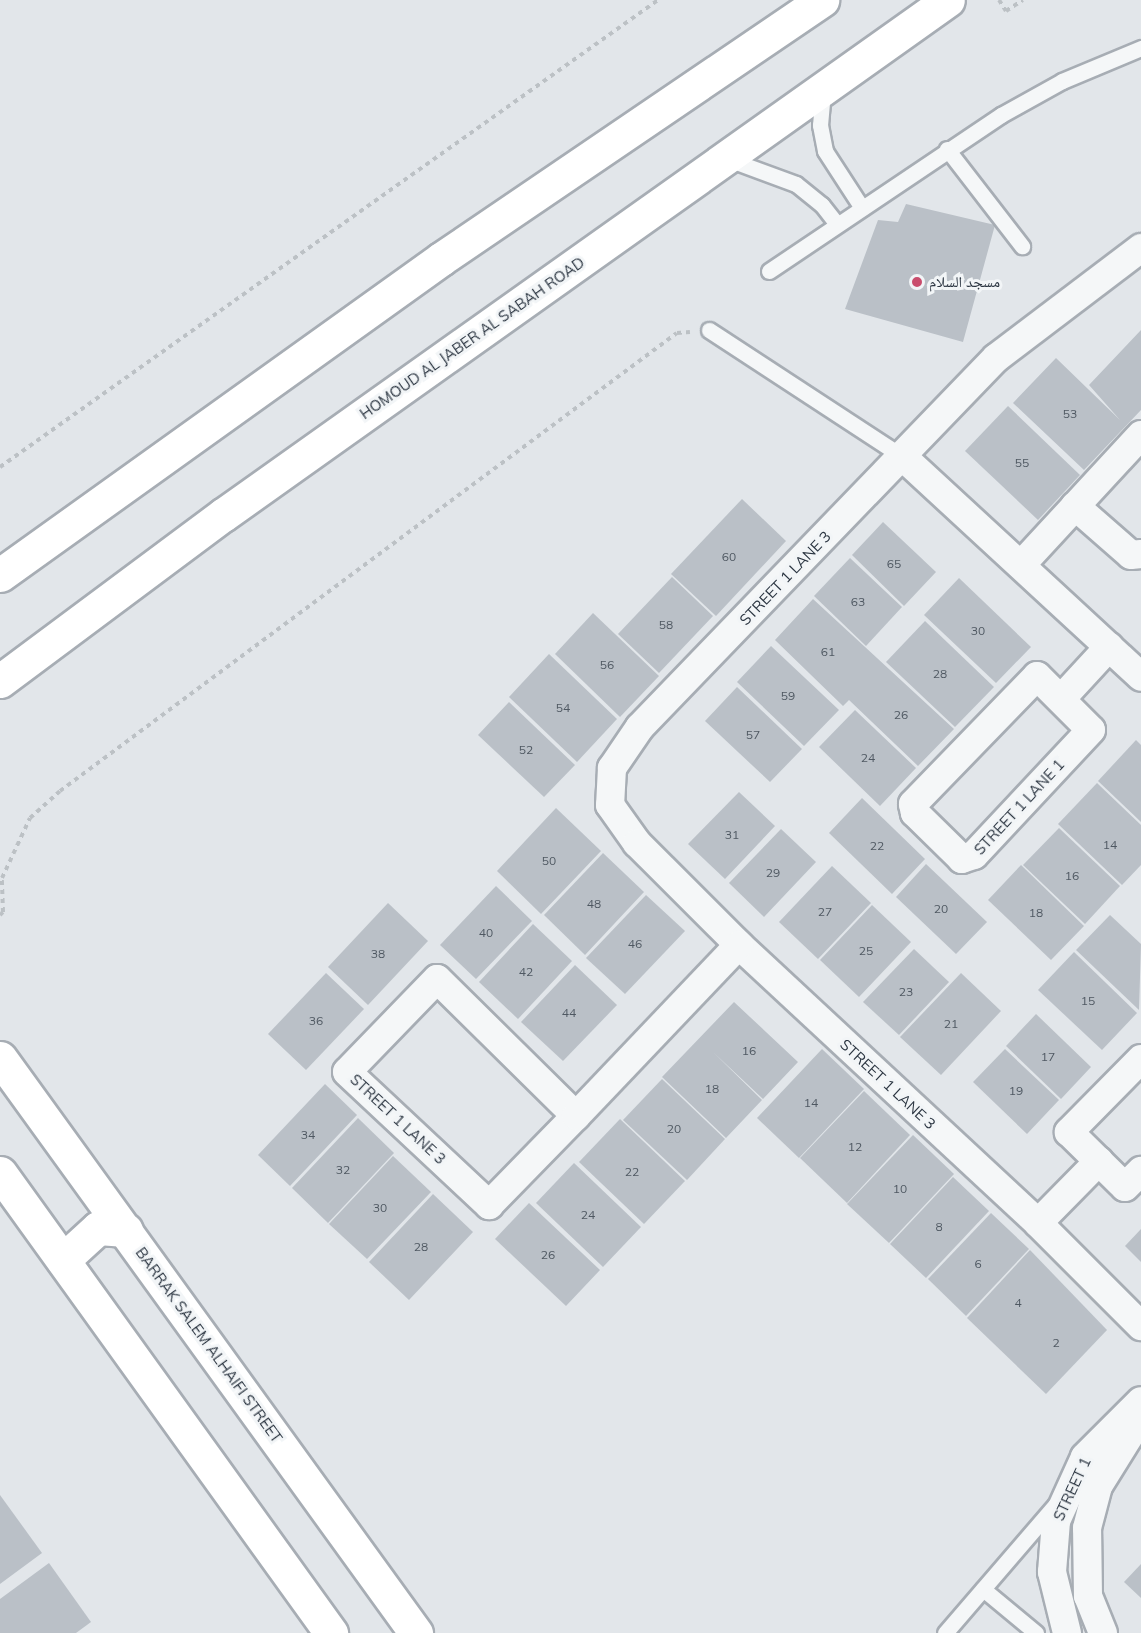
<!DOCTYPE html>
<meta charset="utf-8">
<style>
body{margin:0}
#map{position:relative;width:1141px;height:1633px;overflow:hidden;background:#e2e6ea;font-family:Mulish,"Noto Naskh Arabic",sans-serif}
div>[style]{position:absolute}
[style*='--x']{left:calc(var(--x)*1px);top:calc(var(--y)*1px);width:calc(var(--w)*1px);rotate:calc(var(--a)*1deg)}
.building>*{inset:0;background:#bac0c7}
.path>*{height:4px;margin-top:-2px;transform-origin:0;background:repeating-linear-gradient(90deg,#bcc1c5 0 4.5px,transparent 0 9px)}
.roads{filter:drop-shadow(2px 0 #a7adb4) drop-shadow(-2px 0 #a7adb4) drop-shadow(0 2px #a7adb4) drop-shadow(0 -2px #a7adb4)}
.service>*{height:15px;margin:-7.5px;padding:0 7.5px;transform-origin:7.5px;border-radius:7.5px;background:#f5f7f8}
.minor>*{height:28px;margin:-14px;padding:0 14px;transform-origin:14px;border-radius:14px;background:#f5f7f8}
.secondary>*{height:33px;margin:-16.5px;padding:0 16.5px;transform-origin:16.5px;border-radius:16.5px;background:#fff}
.primary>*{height:33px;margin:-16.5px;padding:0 16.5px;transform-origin:16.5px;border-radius:16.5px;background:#fff}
.dots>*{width:16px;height:16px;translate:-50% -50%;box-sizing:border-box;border:3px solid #f2f5f7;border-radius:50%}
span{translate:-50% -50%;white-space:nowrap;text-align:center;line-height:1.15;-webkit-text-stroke:6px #f2f5f7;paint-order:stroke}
.number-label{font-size:12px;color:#4f5862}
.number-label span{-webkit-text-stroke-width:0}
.poi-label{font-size:15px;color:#2b3541}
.left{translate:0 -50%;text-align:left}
.street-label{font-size:15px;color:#2b3541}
</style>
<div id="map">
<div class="building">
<i style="clip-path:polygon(906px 204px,995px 225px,963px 342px,845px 309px,878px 220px,898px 222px)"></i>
<i style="clip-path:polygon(1141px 330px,1141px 410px,1084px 470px,1013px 403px,1056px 358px,1120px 420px,1089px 385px)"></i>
<i style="clip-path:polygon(1008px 406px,1080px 475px,1038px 520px,965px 451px)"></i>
<i style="clip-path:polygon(742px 499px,786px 541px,716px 616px,671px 574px)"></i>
<i style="clip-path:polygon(883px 522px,936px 572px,904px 606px,852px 555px)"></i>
<i style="clip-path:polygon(850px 558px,902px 607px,866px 646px,814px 596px)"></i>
<i style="clip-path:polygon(672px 577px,713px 616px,659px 673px,618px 634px)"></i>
<i style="clip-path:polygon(959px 578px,1031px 647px,996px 683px,924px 615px)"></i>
<i style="clip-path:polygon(813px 599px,954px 729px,918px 766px,849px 700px,843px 706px,775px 640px)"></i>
<i style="clip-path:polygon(593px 613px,659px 676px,620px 717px,555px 654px)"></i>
<i style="clip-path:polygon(925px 621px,994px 687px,955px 727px,886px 662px)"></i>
<i style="clip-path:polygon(771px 646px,839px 710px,804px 746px,737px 682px)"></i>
<i style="clip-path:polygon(549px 654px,617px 719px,577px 762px,509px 697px)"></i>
<i style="clip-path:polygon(737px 687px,802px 749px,770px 782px,705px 721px)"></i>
<i style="clip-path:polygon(509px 702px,575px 765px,544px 797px,478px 735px)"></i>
<i style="clip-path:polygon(855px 710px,916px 768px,880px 806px,819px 747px)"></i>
<i style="clip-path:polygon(1136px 740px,1141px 745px,1141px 822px,1098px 781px)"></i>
<i style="clip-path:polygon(1097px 783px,1141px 825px,1141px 865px,1122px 885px,1058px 824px)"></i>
<i style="clip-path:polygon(739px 792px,775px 826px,725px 879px,688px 844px)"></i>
<i style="clip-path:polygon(862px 798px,925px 859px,892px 894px,829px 833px)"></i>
<i style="clip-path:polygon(556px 808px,601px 851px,541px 914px,497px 871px)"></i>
<i style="clip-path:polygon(1059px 828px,1120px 886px,1085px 924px,1023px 865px)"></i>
<i style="clip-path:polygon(781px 829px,816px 862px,764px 917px,729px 883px)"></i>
<i style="clip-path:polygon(603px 853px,644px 892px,585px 955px,544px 915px)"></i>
<i style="clip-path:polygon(926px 864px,987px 922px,956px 954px,896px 897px)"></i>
<i style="clip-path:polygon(1021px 865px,1084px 926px,1051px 960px,988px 900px)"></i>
<i style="clip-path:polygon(832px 866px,871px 903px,818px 959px,779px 922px)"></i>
<i style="clip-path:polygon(496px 886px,532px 921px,476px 979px,440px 945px)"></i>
<i style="clip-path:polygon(646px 895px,685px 931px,625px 994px,586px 958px)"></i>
<i style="clip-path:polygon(388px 903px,428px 941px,368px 1005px,328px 967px)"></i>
<i style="clip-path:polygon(872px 905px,911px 942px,859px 997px,820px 960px)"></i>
<i style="clip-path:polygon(1110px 915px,1141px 944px,1139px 1010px,1076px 950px)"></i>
<i style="clip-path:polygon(533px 924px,572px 961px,518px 1019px,479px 982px)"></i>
<i style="clip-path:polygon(914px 949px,949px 982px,899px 1035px,863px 1002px)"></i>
<i style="clip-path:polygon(1074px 952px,1137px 1013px,1102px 1050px,1038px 990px)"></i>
<i style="clip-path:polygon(575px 965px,617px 1005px,563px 1061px,521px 1022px)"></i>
<i style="clip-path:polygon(326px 973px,364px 1009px,306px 1070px,268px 1034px)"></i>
<i style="clip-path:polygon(961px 973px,1001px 1011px,941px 1075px,900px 1037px)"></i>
<i style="clip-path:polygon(734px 1002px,798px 1062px,763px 1099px,713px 1052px,762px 1100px,726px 1138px,662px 1077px)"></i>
<i style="clip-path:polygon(1036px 1014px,1091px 1067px,1061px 1099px,1006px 1046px)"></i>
<i style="clip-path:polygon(822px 1049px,864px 1089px,799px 1158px,757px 1118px)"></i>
<i style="clip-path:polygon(1005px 1049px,1059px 1100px,1027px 1134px,973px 1082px)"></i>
<i style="clip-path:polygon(662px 1079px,725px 1139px,687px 1180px,623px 1120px)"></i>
<i style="clip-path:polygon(325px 1084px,357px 1115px,290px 1186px,258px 1155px)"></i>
<i style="clip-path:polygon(864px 1091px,910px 1135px,847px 1203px,800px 1158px)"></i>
<i style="clip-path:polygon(358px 1118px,394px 1153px,328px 1223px,292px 1188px)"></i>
<i style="clip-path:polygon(620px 1119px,685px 1181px,644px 1224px,579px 1162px)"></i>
<i style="clip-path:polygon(913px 1135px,954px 1174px,889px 1243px,847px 1204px)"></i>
<i style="clip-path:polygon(393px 1156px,431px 1192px,367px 1259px,329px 1224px)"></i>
<i style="clip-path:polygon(574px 1163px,641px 1227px,603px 1267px,536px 1203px)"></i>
<i style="clip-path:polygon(953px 1177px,989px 1211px,926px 1278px,890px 1244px)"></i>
<i style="clip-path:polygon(433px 1194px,473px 1232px,409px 1300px,369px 1262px)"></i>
<i style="clip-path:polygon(529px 1203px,600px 1270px,566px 1306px,495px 1239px)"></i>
<i style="clip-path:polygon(991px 1213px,1029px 1249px,966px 1316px,928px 1279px)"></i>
<i style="clip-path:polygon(1141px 1229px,1141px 1262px,1125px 1246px)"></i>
<i style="clip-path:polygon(1030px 1250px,1107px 1330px,1046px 1394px,967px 1318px)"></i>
<i style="clip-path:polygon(0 1495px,42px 1553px,0 1584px)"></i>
<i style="clip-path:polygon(49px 1563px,91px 1622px,76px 1633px,0 1633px,0 1599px)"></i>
<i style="clip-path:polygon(1141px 1564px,1141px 1598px,1124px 1582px)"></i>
</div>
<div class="path">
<i style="--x:999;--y:0;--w:13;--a:58"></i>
<i style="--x:1006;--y:11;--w:20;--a:-33"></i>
<i style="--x:0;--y:467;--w:807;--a:-35.36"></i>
<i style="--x:0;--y:915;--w:4;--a:-45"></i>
<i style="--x:3;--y:912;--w:34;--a:-92"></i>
<i style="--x:2;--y:878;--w:66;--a:-65"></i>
<i style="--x:30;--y:818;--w:40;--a:-42"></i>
<i style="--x:60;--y:791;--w:768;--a:-36.59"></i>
<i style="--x:677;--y:333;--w:13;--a:-4"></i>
</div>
<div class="roads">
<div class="service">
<i style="--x:823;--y:91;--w:34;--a:95"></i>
<i style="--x:820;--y:125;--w:26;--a:79"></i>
<i style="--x:825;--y:151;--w:68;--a:57"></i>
<i style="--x:947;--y:149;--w:123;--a:52.3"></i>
<i style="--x:728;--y:159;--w:72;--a:20.2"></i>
<i style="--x:796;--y:184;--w:33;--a:39"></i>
<i style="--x:822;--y:205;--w:24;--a:52"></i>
<i style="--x:769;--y:271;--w:280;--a:-33.9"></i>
<i style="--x:1001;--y:115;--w:70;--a:-29.1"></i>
<i style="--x:1062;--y:81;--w:86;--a:-22.7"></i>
<i style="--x:709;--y:330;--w:232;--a:33.2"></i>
<i style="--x:983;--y:1589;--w:69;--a:39.7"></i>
<i style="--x:945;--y:1633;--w:169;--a:-49.3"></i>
</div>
<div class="minor">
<i style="--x:1141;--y:248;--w:182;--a:142.8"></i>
<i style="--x:996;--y:358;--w:513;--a:133.97"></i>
<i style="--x:640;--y:727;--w:50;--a:124.3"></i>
<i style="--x:612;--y:768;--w:37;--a:93"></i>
<i style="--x:610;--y:805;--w:47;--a:54.6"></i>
<i style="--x:637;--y:843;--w:144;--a:45"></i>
<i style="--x:739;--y:945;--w:408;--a:42.9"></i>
<i style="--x:1038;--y:1223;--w:146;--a:45"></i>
<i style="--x:903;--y:457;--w:324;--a:42.7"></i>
<i style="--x:1075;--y:506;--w:74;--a:41.2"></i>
<i style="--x:1131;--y:555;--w:10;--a:-6"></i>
<i style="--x:1021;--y:565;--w:177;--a:-47.3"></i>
<i style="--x:1037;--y:676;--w:76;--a:45"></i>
<i style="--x:1091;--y:730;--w:171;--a:133.1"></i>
<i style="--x:974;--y:855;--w:13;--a:162"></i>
<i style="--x:962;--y:859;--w:66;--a:-135.6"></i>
<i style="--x:915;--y:813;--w:9;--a:-103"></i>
<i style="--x:913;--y:804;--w:178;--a:-45.9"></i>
<i style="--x:1061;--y:699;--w:71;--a:-47.3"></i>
<i style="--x:1141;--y:1059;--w:103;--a:134.6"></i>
<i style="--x:1069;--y:1132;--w:78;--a:44.5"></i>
<i style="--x:1125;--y:1187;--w:23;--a:-45"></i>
<i style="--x:576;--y:1116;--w:195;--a:-135.4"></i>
<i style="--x:437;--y:979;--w:129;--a:134.1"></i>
<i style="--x:347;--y:1072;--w:195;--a:43.1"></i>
<i style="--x:489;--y:1205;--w:124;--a:-45.7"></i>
<i style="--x:576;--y:1116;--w:236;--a:-46.4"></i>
<i style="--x:1038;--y:1223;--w:87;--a:-45.5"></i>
<i style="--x:1067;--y:1633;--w:63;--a:-103.8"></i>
<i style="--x:1052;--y:1572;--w:51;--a:-85.5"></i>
<i style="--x:1056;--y:1521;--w:70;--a:-65.6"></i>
<i style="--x:1085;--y:1457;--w:79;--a:-45"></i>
<i style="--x:1103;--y:1633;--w:40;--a:-112"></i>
<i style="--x:1088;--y:1596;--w:68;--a:-90.8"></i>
<i style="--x:1087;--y:1528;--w:43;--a:-75.3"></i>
<i style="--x:1098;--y:1486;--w:81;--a:-58.1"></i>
</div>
<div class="secondary">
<i style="--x:0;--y:1058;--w:710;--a:54.12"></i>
<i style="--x:0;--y:1173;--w:567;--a:54.26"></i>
<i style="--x:63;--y:1260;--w:47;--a:-42.4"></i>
<i style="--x:98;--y:1228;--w:28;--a:4"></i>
</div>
<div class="primary">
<i style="--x:0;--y:575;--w:543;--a:-35.62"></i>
<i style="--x:441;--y:259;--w:461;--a:-34.2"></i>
<i style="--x:0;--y:681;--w:278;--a:-36.7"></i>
<i style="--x:223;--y:515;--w:889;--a:-35.39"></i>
</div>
</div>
<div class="dots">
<i style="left:917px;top:282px;background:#c94d6d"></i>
</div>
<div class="number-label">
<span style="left:1070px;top:414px">53</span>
<span style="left:1022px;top:463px">55</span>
<span style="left:729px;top:557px">60</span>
<span style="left:894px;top:564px">65</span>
<span style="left:858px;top:602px">63</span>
<span style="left:666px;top:625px">58</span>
<span style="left:978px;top:631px">30</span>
<span style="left:828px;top:652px">61</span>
<span style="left:607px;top:665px">56</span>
<span style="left:940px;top:674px">28</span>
<span style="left:788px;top:696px">59</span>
<span style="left:563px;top:708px">54</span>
<span style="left:901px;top:715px">26</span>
<span style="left:753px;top:735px">57</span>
<span style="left:526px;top:750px">52</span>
<span style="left:868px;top:758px">24</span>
<span style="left:732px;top:835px">31</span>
<span style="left:1110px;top:845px">14</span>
<span style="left:877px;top:846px">22</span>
<span style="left:549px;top:861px">50</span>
<span style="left:773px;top:873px">29</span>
<span style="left:1072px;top:876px">16</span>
<span style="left:594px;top:904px">48</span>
<span style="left:941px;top:909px">20</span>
<span style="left:825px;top:912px">27</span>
<span style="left:1036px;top:913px">18</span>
<span style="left:486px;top:933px">40</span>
<span style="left:635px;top:944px">46</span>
<span style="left:866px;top:951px">25</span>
<span style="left:378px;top:954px">38</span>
<span style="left:526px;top:972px">42</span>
<span style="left:906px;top:992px">23</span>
<span style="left:1088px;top:1001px">15</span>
<span style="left:569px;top:1013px">44</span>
<span style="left:316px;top:1021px">36</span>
<span style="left:951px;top:1024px">21</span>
<span style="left:749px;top:1051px">16</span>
<span style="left:1048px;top:1057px">17</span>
<span style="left:712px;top:1089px">18</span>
<span style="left:1016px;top:1091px">19</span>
<span style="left:811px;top:1103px">14</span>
<span style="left:674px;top:1129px">20</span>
<span style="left:308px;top:1135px">34</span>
<span style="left:855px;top:1147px">12</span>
<span style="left:343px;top:1170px">32</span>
<span style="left:632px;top:1172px">22</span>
<span style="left:900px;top:1189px">10</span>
<span style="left:380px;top:1208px">30</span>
<span style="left:588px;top:1215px">24</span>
<span style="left:939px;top:1227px">8</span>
<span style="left:421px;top:1247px">28</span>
<span style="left:548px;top:1255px">26</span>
<span style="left:978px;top:1264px">6</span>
<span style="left:1018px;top:1303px">4</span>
<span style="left:1056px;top:1343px">2</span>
</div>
<div class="poi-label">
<span class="left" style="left:929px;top:282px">مسجد السلام</span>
</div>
<div class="street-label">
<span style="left:472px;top:338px;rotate:-35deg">HOMOUD AL JABER AL SABAH ROAD</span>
<span style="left:785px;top:578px;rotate:-46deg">STREET 1 LANE 3</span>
<span style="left:1019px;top:807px;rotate:-47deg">STREET 1 LANE 1</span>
<span style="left:888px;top:1084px;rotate:43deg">STREET 1 LANE 3</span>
<span style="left:398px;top:1119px;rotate:43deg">STREET 1 LANE 3</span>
<span style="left:209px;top:1345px;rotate:54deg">BARRAK SALEM ALHAIFI STREET</span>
<span style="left:1072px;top:1489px;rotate:-65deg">STREET 1</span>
</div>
</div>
